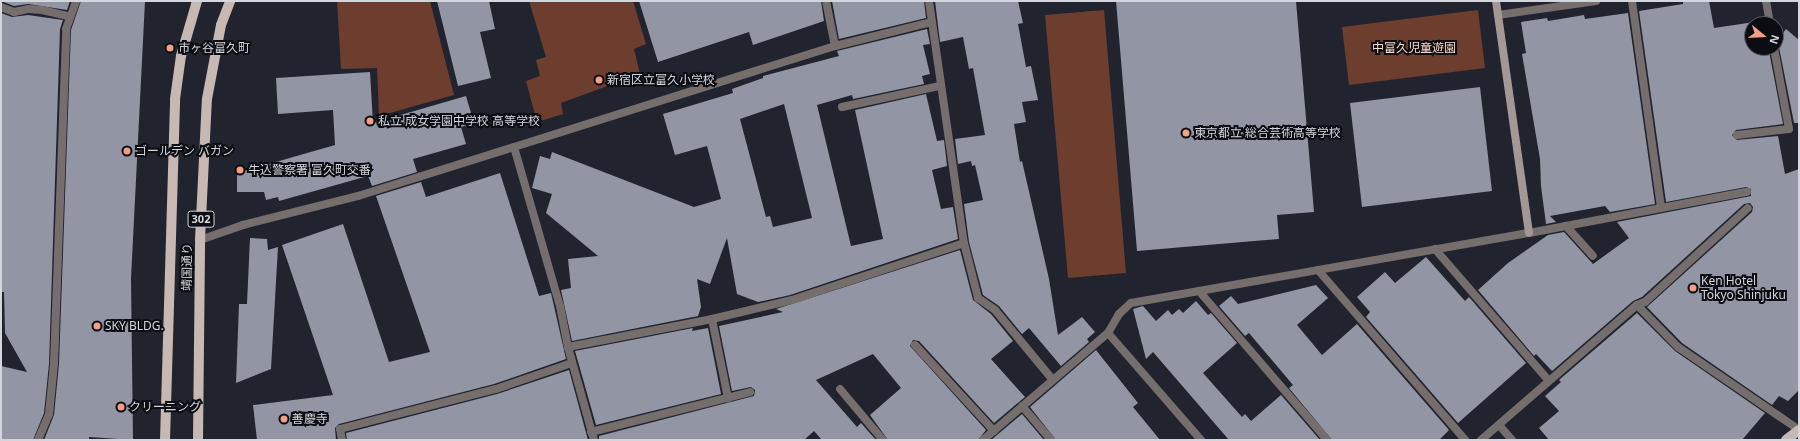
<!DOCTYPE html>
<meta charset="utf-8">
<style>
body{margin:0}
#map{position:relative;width:1800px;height:441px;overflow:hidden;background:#21242f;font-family:"Noto Sans","Noto Sans JP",sans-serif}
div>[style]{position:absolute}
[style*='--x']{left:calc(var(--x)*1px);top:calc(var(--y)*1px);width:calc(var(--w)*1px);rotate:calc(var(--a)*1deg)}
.green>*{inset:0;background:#6d3d2e}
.building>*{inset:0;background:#9295a3}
.lane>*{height:8px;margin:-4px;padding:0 4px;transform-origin:4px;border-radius:4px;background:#756e6c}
.street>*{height:8px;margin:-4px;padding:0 4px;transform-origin:4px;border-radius:4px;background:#756e6c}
.secondary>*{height:8px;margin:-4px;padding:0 4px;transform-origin:4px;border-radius:4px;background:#a39894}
.primary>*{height:10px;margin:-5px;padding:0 5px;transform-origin:5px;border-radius:5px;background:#c7b8b4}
.dots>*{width:11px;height:11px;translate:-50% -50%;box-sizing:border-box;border:2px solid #0c0d12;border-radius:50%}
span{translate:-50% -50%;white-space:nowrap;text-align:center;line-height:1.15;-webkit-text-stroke:4px #0c0d12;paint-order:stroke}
.shield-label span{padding:1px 3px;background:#0c0d12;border:1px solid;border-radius:3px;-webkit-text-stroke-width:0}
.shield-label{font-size:11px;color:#d3d6dd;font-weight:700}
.poi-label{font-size:12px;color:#d3d6dd}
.left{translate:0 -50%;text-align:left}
.park-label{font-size:12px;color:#fdd7cb}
.street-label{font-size:12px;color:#d3d6dd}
.frame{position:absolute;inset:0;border:2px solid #d3d6dd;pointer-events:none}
.north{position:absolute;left:1744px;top:16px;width:40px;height:40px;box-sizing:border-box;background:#0c0d12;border:1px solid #5c5d63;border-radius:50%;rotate:108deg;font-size:11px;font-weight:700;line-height:16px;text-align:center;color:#d3d6dd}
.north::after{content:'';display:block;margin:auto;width:14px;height:18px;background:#f39f84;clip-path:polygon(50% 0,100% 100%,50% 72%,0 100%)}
</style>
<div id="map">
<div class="green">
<i style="clip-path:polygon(337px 1px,430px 1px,454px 95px,379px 116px,377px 68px,341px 69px)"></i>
<i style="clip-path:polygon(529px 1px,633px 1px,646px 44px,634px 49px,640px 74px,561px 103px,563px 114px,537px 122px,526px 81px,540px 76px,536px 60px,546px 57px)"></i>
<i style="clip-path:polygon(1104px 10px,1126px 273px,1068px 278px,1045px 15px)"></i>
<i style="clip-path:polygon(1478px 10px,1485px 68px,1349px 85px,1342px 27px)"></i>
</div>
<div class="building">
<i style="clip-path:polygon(1px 1px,70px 1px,67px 10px,28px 4px,14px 6px)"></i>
<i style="clip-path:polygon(81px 1px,145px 1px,131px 279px,133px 440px,89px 437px,89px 440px,44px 440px,54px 415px,59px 364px,71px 30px)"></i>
<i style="clip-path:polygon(437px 1px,489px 1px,495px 29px,480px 32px,491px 78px,458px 86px)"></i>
<i style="clip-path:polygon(639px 1px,821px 1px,824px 21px,753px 45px,749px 32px,658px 62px)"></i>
<i style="clip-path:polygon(832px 1px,924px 1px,926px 18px,839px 39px)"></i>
<i style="clip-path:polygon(935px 1px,1018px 1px,1023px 23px,1018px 24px,1026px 67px,1031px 66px,1038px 100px,1022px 102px,1026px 122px,1014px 124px,1020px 162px,1022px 161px,1049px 279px,1058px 335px,1082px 317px,1095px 332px,1087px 339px,1089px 342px,1061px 366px,1029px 328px,1022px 334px,999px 306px,983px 295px,969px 242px,964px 204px,983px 200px,975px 165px,972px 166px,971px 161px,958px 164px,955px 139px,985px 135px,973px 68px,969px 69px,963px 37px,940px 42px)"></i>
<i style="clip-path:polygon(1116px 1px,1296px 1px,1314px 212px,1277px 215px,1279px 239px,1137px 251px)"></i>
<i style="clip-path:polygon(1683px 1px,1709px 1px,1714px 28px,1761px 21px,1762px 24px,1752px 24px,1752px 48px,1765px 48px,1766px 54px,1769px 51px,1783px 124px,1736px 130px,1732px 135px,1737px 140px,1778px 136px,1785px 174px,1799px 169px,1799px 390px,1788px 401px,1779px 396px,1772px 405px,1682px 343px,1647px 307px,1752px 212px,1753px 207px,1750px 203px,1744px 204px,1642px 297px,1633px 301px,1552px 371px,1536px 354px,1534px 356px,1478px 290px,1508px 263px,1548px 235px,1564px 232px,1593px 264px,1629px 238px,1617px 222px,1751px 196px,1751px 189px,1746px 187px,1666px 202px,1639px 11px,1683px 4px)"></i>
<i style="clip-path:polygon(1px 13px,12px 17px,28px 15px,63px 20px,60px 29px,49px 364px,44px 413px,33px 440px,1px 440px,1px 366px,27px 372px,5px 333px,4px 292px,1px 292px)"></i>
<i style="clip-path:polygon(1628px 13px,1655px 204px,1610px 212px,1605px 206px,1550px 216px,1556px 222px,1546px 224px,1541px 186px,1540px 159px,1522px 54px,1526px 53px,1521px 22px,1547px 18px,1548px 21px,1584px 15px,1585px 19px)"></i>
<i style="clip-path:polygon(evenodd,927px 29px,930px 44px,923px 45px,930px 74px,922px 76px,924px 84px,853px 99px,852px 95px,817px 105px,851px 246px,883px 239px,855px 110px,926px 94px,937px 141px,944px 140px,947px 166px,932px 170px,941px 209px,953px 207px,958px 239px,790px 295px,758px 302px,737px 294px,727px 238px,710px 284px,697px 279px,701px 307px,698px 316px,572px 341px,561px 290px,571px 288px,568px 259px,598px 256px,546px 213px,552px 194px,532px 188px,540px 156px,550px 159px,552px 152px,694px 207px,721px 199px,707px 146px,675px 155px,663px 114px,733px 93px,732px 89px,763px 78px,763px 76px,839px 56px,837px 51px,927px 29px,784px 104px,812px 218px,773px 227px,770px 216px,766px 217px,740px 119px,784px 104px)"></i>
<i style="clip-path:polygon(1786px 29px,1799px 40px,1799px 123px,1794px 123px,1779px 47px,1776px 43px)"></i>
<i style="clip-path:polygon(370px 72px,373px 123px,466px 96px,474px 123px,461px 127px,466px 144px,413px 159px,417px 172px,372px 186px,368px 176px,279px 201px,278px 197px,266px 200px,264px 192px,237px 192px,237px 173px,335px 145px,333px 110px,278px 114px,276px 78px)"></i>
<i style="clip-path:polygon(1480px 87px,1492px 191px,1362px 207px,1350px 103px)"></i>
<i style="clip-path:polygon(500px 173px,539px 296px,551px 293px,566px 359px,494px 384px,339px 424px,335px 428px,336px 440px,257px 440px,253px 405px,333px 395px,282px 245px,343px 224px,389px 362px,430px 352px,376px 196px,421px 182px,426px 197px)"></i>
<i style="clip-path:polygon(250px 238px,267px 239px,268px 250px,278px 247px,271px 369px,236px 383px,239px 304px,247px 304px)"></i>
<i style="clip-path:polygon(960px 250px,973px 300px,991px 314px,1013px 341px,991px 359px,1025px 397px,994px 423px,919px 341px,913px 340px,910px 346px,986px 430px,978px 440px,888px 440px,870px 415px,901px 388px,873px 354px,816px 380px,857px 427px,861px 423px,876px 440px,822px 440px,814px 431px,804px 440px,599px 440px,599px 436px,754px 396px,755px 390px,751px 387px,732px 391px,719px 326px,783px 312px,776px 309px)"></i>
<i style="clip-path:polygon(1426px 257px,1465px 301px,1469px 297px,1526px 363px,1458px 423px,1366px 317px,1370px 312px,1357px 297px,1385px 272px,1395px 283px)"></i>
<i style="clip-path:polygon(1316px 285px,1328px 298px,1297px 325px,1322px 355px,1357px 324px,1449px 430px,1439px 440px,1332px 440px,1289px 388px,1293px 385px,1249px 333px,1245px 336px,1219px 306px,1231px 296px,1238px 304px)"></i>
<i style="clip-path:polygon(1196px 301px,1208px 315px,1211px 313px,1237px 343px,1203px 373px,1242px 417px,1245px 414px,1251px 421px,1281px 395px,1320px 440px,1229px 440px,1153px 352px,1146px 359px,1133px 309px,1143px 306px,1156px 321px,1168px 310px,1172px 315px,1179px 309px,1183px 313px)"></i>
<i style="clip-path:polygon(1637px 313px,1675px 351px,1765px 413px,1742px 440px,1549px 440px,1539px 428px,1559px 411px,1545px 396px,1561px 382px,1559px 380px)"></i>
<i style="clip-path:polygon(693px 328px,692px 331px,708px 328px,721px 394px,596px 425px,575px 351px)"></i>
<i style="clip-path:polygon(1096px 350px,1138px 403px,1133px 407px,1160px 440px,1056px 440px,1030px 407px)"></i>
<i style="clip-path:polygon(569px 370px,588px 440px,347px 440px,346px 433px,497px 394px)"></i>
<i style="clip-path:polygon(1022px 414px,1044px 440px,991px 440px,997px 435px)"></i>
</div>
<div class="lane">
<i style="--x:826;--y:1;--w:46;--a:78.7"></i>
<i style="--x:1632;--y:1;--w:209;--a:82"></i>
<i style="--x:1766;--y:1;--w:23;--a:80"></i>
<i style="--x:1;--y:7;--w:14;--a:21"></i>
<i style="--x:14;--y:12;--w:14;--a:-12"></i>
<i style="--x:28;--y:9;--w:14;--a:4"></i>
<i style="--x:42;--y:10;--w:28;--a:13"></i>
<i style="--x:1737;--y:135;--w:52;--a:-6.6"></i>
<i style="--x:1789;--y:129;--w:82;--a:-100.5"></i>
<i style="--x:1566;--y:226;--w:40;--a:48"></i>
<i style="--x:1529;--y:233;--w:222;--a:-10.7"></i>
<i style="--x:1435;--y:249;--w:174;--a:49.2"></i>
<i style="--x:1318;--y:270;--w:225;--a:49.1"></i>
<i style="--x:1637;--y:305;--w:9;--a:-21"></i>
<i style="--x:1645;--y:302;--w:139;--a:-42.4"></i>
<i style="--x:712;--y:319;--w:81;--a:78.6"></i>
<i style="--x:915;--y:345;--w:117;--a:47.4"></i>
<i style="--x:568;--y:347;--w:147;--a:-11"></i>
<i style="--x:712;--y:319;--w:82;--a:-13.4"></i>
<i style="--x:792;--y:300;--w:181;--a:-18.3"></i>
<i style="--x:840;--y:389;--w:67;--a:49.9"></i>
<i style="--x:1022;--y:406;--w:45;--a:49.5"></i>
<i style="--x:591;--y:432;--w:164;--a:-14.1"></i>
<i style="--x:342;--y:440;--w:11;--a:-100"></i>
<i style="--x:340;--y:429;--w:161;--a:-14.4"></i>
<i style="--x:496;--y:389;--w:80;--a:-18.9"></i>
</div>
<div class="street">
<i style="--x:929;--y:1;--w:245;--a:81.8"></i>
<i style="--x:964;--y:243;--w:57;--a:75.7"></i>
<i style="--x:978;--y:298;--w:21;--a:35"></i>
<i style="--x:995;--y:310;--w:91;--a:50.4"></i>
<i style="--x:1498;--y:15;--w:99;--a:-8.1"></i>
<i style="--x:842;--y:107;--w:99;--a:-12.2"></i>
<i style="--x:514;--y:147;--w:166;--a:73.9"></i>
<i style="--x:560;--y:306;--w:42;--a:79"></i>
<i style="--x:568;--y:347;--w:97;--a:74.4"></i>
<i style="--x:200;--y:240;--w:46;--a:-19.2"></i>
<i style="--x:243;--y:225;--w:119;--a:-14.2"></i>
<i style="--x:358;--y:196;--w:500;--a:-17.46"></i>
<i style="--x:835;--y:46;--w:99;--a:-14"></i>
<i style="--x:1199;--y:291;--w:196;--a:49.3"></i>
<i style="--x:1108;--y:333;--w:142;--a:49"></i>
<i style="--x:1499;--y:425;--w:20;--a:49"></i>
<i style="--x:38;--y:440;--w:28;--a:-67"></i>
<i style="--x:49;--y:414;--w:50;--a:-84.3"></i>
<i style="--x:54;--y:364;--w:335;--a:-87.9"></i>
<i style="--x:66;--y:29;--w:30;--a:-70"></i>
<i style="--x:983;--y:440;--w:165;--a:-40.6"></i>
<i style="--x:1108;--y:333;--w:22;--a:-60"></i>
<i style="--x:1119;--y:314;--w:16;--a:-43"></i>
<i style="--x:1131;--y:303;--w:404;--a:-10"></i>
<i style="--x:1481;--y:440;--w:206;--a:-40.9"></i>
<i style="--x:1637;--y:305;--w:59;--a:45.7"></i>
<i style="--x:1678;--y:347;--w:147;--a:34.4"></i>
</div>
<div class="secondary">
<i style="--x:1496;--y:1;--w:234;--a:81.9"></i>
</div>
<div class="primary">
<i style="--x:165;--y:440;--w:341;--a:-88.3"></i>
<i style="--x:175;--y:99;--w:43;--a:-82.1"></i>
<i style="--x:181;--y:56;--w:57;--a:-73.8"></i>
<i style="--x:198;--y:440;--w:200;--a:-89.4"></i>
<i style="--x:200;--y:240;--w:141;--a:-87.2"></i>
<i style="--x:207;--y:99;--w:75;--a:-79.3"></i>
<i style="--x:221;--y:25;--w:26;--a:-69"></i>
<i style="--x:1786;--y:440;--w:16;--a:-38"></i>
</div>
<div class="dots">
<i style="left:170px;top:48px;background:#f39f84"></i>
<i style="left:599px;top:80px;background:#f39f84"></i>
<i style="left:370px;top:121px;background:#f39f84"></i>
<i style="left:1186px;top:133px;background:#f39f84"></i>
<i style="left:127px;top:151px;background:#f39f84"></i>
<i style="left:240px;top:170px;background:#f39f84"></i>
<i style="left:1693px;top:288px;background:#f39f84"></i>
<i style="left:97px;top:326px;background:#f39f84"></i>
<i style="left:121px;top:407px;background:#f39f84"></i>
<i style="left:284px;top:419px;background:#f39f84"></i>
</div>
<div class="shield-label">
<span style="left:201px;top:219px">302</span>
</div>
<div class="poi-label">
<span class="left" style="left:178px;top:48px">市ヶ谷富久町</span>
<span class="left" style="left:607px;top:80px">新宿区立富久小学校</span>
<span class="left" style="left:378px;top:121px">私立 成女学園中学校 高等学校</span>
<span class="left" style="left:1194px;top:133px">東京都立 総合芸術高等学校</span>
<span class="left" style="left:135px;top:151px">ゴールデン バガン</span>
<span class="left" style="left:248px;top:170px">牛込警察署 富久町交番</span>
<span class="left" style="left:1701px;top:288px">Ken Hotel<br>Tokyo Shinjuku</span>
<span class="left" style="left:105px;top:326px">SKY BLDG.</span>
<span class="left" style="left:129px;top:407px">クリーニング</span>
<span class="left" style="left:292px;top:419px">善慶寺</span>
</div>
<div class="park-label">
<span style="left:1414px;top:48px">中富久児童遊園</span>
</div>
<div class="street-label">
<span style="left:187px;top:267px;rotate:-89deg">靖国通り</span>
</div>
<div class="frame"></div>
<div class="north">N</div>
</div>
